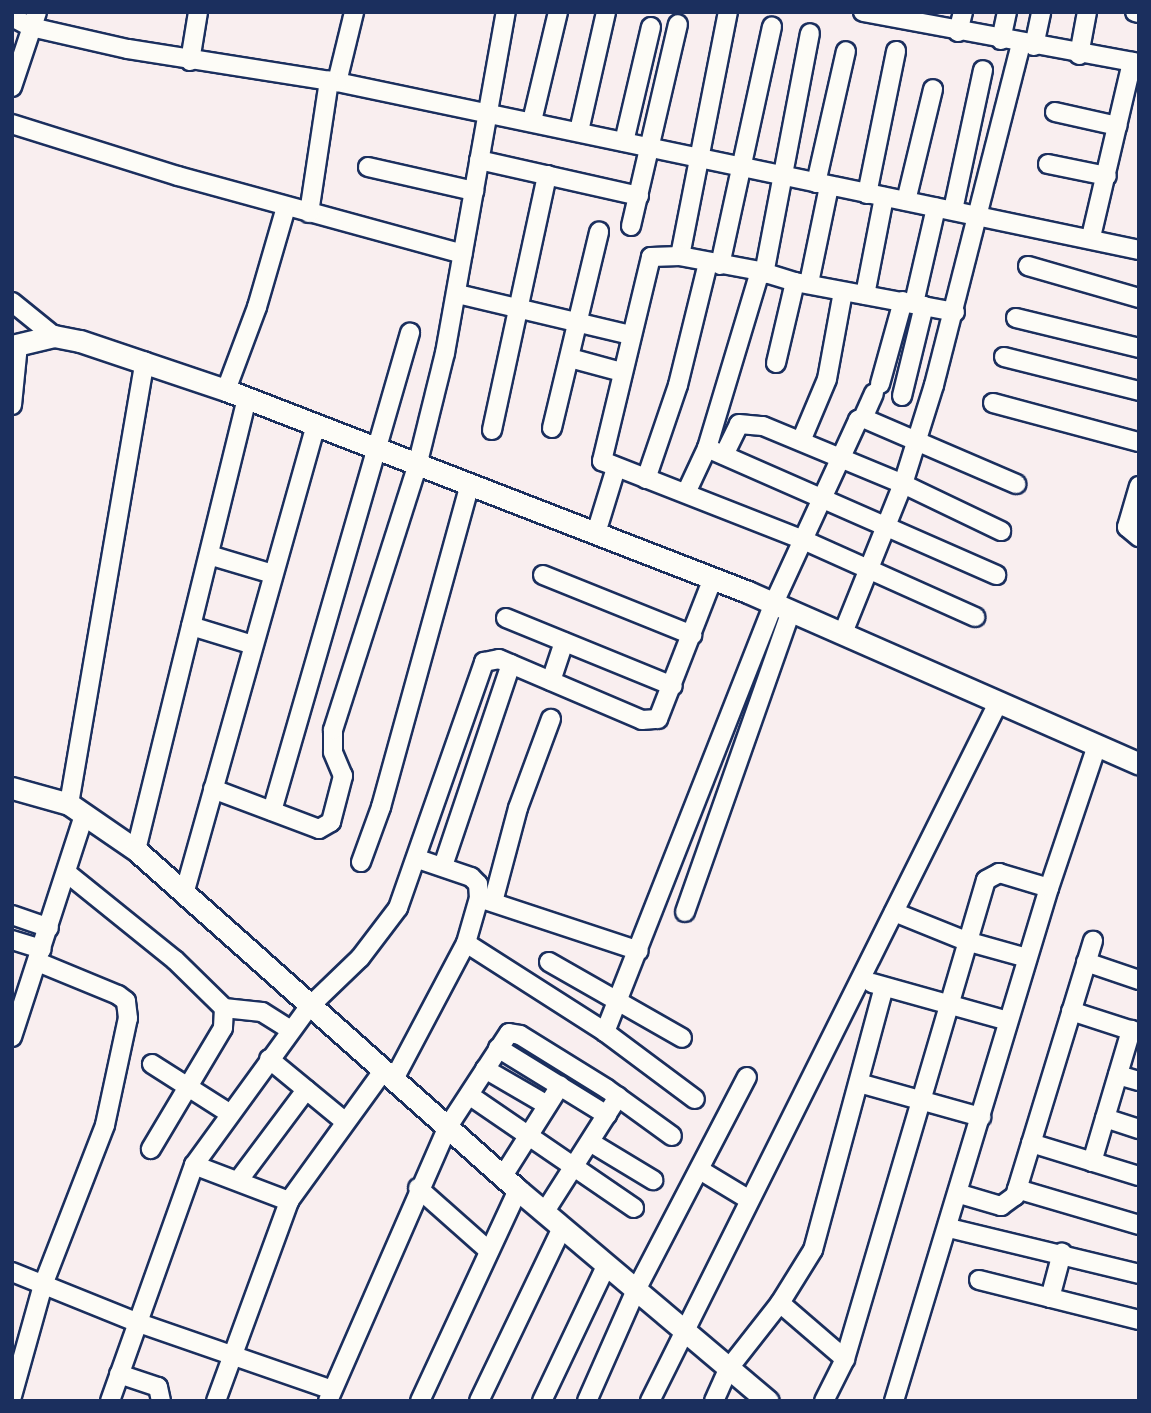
<!DOCTYPE html>
<style>
body{margin:0}
#map{position:relative;width:1151px;height:1413px;overflow:hidden;background:#f9eeef;font-family:Delius,sans-serif}
div>[style]{position:absolute}
[style*='--x']{left:calc(var(--x)*1px);top:calc(var(--y)*1px);width:calc(var(--w)*1px);rotate:calc(var(--a)*1deg)}
.roads{filter:drop-shadow(2px 0 #1b2f5e) drop-shadow(-2px 0 #1b2f5e) drop-shadow(0 2px #1b2f5e) drop-shadow(0 -2px #1b2f5e)}
.minor>*{height:18px;margin:-9px;padding:0 9px;transform-origin:9px;border-radius:9px;background:#fdfcf7}
.major>*{height:21px;margin:-10.5px;padding:0 10.5px;transform-origin:10.5px;border-radius:10.5px;background:#fdfcf7}
span{translate:-50% -50%;white-space:nowrap;text-align:center;line-height:1.15;-webkit-text-stroke:7px #fdfcf7;paint-order:stroke}
.frame{position:absolute;inset:0;border:14px solid #1b2f5e;pointer-events:none}
</style>
<div id="map">
<div class="roads">
<div class="minor">
<i style="--x:863;--y:12;--w:281;--a:10.5"></i>
<i style="--x:1135;--y:12;--w:4;--a:14"></i>
<i style="--x:12;--y:17;--w:21;--a:28"></i>
<i style="--x:31;--y:27;--w:99;--a:12.8"></i>
<i style="--x:128;--y:49;--w:212;--a:9"></i>
<i style="--x:337;--y:82;--w:819;--a:11.83"></i>
<i style="--x:958;--y:32;--w:21;--a:-76"></i>
<i style="--x:1001;--y:40;--w:29;--a:-78"></i>
<i style="--x:1034;--y:46;--w:35;--a:-78"></i>
<i style="--x:1079;--y:55;--w:44;--a:-79.5"></i>
<i style="--x:190;--y:61;--w:50;--a:-80.7"></i>
<i style="--x:337;--y:82;--w:72;--a:-76.3"></i>
<i style="--x:12;--y:87;--w:79;--a:-71.6"></i>
<i style="--x:1055;--y:112;--w:64;--a:12.7"></i>
<i style="--x:532;--y:121;--w:112;--a:-76.6"></i>
<i style="--x:12;--y:124;--w:174;--a:17.4"></i>
<i style="--x:178;--y:176;--w:295;--a:15.3"></i>
<i style="--x:579;--y:131;--w:122;--a:-77.2"></i>
<i style="--x:624;--y:142;--w:118;--a:-76.8"></i>
<i style="--x:479;--y:160;--w:164;--a:12.7"></i>
<i style="--x:1048;--y:164;--w:60;--a:11.5"></i>
<i style="--x:368;--y:167;--w:109;--a:12.8"></i>
<i style="--x:816;--y:183;--w:135;--a:-77.2"></i>
<i style="--x:867;--y:194;--w:146;--a:-78.5"></i>
<i style="--x:906;--y:201;--w:115;--a:-76.4"></i>
<i style="--x:953;--y:210;--w:143;--a:-77.9"></i>
<i style="--x:309;--y:213;--w:134;--a:-81.4"></i>
<i style="--x:631;--y:226;--w:207;--a:-76.9"></i>
<i style="--x:1091;--y:237;--w:180;--a:-76.8"></i>
<i style="--x:680;--y:256;--w:249;--a:-78.9"></i>
<i style="--x:720;--y:265;--w:244;--a:-77.7"></i>
<i style="--x:1028;--y:266;--w:116;--a:16.1"></i>
<i style="--x:764;--y:274;--w:245;--a:-79.2"></i>
<i style="--x:809;--y:283;--w:99;--a:-78.3"></i>
<i style="--x:458;--y:294;--w:177;--a:13.4"></i>
<i style="--x:865;--y:295;--w:100;--a:-79"></i>
<i style="--x:12;--y:302;--w:54;--a:39"></i>
<i style="--x:914;--y:303;--w:98;--a:-77"></i>
<i style="--x:955;--y:312;--w:163;--a:-169.4"></i>
<i style="--x:795;--y:282;--w:37;--a:-163"></i>
<i style="--x:760;--y:271;--w:81;--a:-169.4"></i>
<i style="--x:680;--y:256;--w:29;--a:178"></i>
<i style="--x:651;--y:257;--w:210;--a:103.5"></i>
<i style="--x:602;--y:461;--w:214;--a:21.4"></i>
<i style="--x:801;--y:539;--w:191;--a:24.1"></i>
<i style="--x:1016;--y:318;--w:127;--a:13.7"></i>
<i style="--x:1004;--y:357;--w:139;--a:14.1"></i>
<i style="--x:570;--y:358;--w:54;--a:15.1"></i>
<i style="--x:776;--y:363;--w:83;--a:-76.8"></i>
<i style="--x:880;--y:384;--w:86;--a:-74.5"></i>
<i style="--x:226;--y:390;--w:89;--a:-69.5"></i>
<i style="--x:257;--y:307;--w:104;--a:-73.8"></i>
<i style="--x:902;--y:396;--w:93;--a:-76.3"></i>
<i style="--x:993;--y:403;--w:151;--a:15"></i>
<i style="--x:12;--y:405;--w:60;--a:-84.3"></i>
<i style="--x:863;--y:418;--w:27;--a:-66"></i>
<i style="--x:552;--y:428;--w:202;--a:-76.5"></i>
<i style="--x:492;--y:430;--w:261;--a:-77.8"></i>
<i style="--x:801;--y:441;--w:67;--a:-67.2"></i>
<i style="--x:827;--y:379;--w:88;--a:-79.6"></i>
<i style="--x:707;--y:448;--w:316;--a:23.7"></i>
<i style="--x:724;--y:455;--w:34;--a:-64"></i>
<i style="--x:739;--y:424;--w:24;--a:5"></i>
<i style="--x:763;--y:426;--w:152;--a:22.5"></i>
<i style="--x:903;--y:484;--w:109;--a:25.6"></i>
<i style="--x:646;--y:479;--w:99;--a:-71.2"></i>
<i style="--x:678;--y:385;--w:126;--a:-76.2"></i>
<i style="--x:1139;--y:486;--w:43;--a:106.3"></i>
<i style="--x:1127;--y:527;--w:16;--a:40"></i>
<i style="--x:686;--y:493;--w:50;--a:-65"></i>
<i style="--x:707;--y:448;--w:185;--a:-73.3"></i>
<i style="--x:596;--y:533;--w:68;--a:-72.9"></i>
<i style="--x:209;--y:555;--w:67;--a:16.5"></i>
<i style="--x:543;--y:575;--w:161;--a:21.9"></i>
<i style="--x:506;--y:618;--w:180;--a:22.2"></i>
<i style="--x:191;--y:626;--w:65;--a:17"></i>
<i style="--x:843;--y:633;--w:161;--a:-68.1"></i>
<i style="--x:903;--y:484;--w:104;--a:-72.6"></i>
<i style="--x:934;--y:385;--w:352;--a:-75.7"></i>
<i style="--x:551;--y:681;--w:41;--a:-71.6"></i>
<i style="--x:213;--y:789;--w:113;--a:20.7"></i>
<i style="--x:319;--y:829;--w:14;--a:-30"></i>
<i style="--x:331;--y:822;--w:48;--a:-75.4"></i>
<i style="--x:343;--y:776;--w:26;--a:-113"></i>
<i style="--x:333;--y:752;--w:22;--a:-90"></i>
<i style="--x:333;--y:730;--w:277;--a:-72.3"></i>
<i style="--x:417;--y:466;--w:116;--a:-76.1"></i>
<i style="--x:445;--y:353;--w:346;--a:-79.9"></i>
<i style="--x:69;--y:804;--w:449;--a:-80.3"></i>
<i style="--x:272;--y:811;--w:498;--a:-73.9"></i>
<i style="--x:136;--y:850;--w:464;--a:-76.2"></i>
<i style="--x:361;--y:862;--w:59;--a:-70"></i>
<i style="--x:381;--y:807;--w:332;--a:-74.6"></i>
<i style="--x:443;--y:866;--w:213;--a:-71.4"></i>
<i style="--x:67;--y:873;--w:139;--a:38.9"></i>
<i style="--x:175;--y:960;--w:69;--a:44.4"></i>
<i style="--x:224;--y:1008;--w:20;--a:93"></i>
<i style="--x:223;--y:1028;--w:141;--a:120.8"></i>
<i style="--x:184;--y:894;--w:485;--a:-74.3"></i>
<i style="--x:482;--y:899;--w:165;--a:18.3"></i>
<i style="--x:493;--y:902;--w:97;--a:-75.1"></i>
<i style="--x:518;--y:808;--w:95;--a:-69.7"></i>
<i style="--x:685;--y:912;--w:319;--a:-70.6"></i>
<i style="--x:894;--y:912;--w:78;--a:21.9"></i>
<i style="--x:966;--y:941;--w:63;--a:15.6"></i>
<i style="--x:12;--y:915;--w:39;--a:19"></i>
<i style="--x:12;--y:940;--w:31;--a:17"></i>
<i style="--x:466;--y:943;--w:165;--a:32.6"></i>
<i style="--x:605;--y:1032;--w:112;--a:36.7"></i>
<i style="--x:549;--y:962;--w:153;--a:29.7"></i>
<i style="--x:1086;--y:962;--w:56;--a:18.8"></i>
<i style="--x:872;--y:983;--w:141;--a:15.6"></i>
<i style="--x:224;--y:1008;--w:38;--a:6"></i>
<i style="--x:262;--y:1012;--w:34;--a:32"></i>
<i style="--x:1071;--y:1011;--w:71;--a:17.9"></i>
<i style="--x:605;--y:1032;--w:459;--a:-68.5"></i>
<i style="--x:773;--y:605;--w:204;--a:-65.3"></i>
<i style="--x:858;--y:420;--w:5;--a:-22"></i>
<i style="--x:863;--y:418;--w:167;--a:23.3"></i>
<i style="--x:12;--y:1037;--w:233;--a:-72"></i>
<i style="--x:498;--y:1048;--w:128;--a:31.6"></i>
<i style="--x:269;--y:1059;--w:96;--a:39.5"></i>
<i style="--x:152;--y:1064;--w:91;--a:32.5"></i>
<i style="--x:485;--y:1069;--w:72;--a:30.1"></i>
<i style="--x:1118;--y:1075;--w:22;--a:16"></i>
<i style="--x:394;--y:1079;--w:154;--a:-62.1"></i>
<i style="--x:466;--y:943;--w:47;--a:-73.9"></i>
<i style="--x:479;--y:898;--w:14;--a:-94"></i>
<i style="--x:478;--y:884;--w:10;--a:-135"></i>
<i style="--x:471;--y:877;--w:56;--a:-161.2"></i>
<i style="--x:859;--y:1083;--w:127;--a:15.6"></i>
<i style="--x:469;--y:1095;--w:200;--a:34.4"></i>
<i style="--x:1105;--y:1118;--w:36;--a:18"></i>
<i style="--x:590;--y:1142;--w:74;--a:31.1"></i>
<i style="--x:1031;--y:1143;--w:113;--a:17"></i>
<i style="--x:1092;--y:1162;--w:138;--a:-73.5"></i>
<i style="--x:194;--y:1165;--w:102;--a:20.8"></i>
<i style="--x:700;--y:1170;--w:56;--a:31.1"></i>
<i style="--x:503;--y:1176;--w:107;--a:-57.7"></i>
<i style="--x:238;--y:1181;--w:114;--a:-53.2"></i>
<i style="--x:418;--y:1188;--w:92;--a:41.5"></i>
<i style="--x:1017;--y:1189;--w:127;--a:16.4"></i>
<i style="--x:960;--y:1194;--w:43;--a:16.3"></i>
<i style="--x:1001;--y:1206;--w:17;--a:-36"></i>
<i style="--x:1015;--y:1196;--w:267;--a:-73"></i>
<i style="--x:544;--y:1213;--w:138;--a:-57.5"></i>
<i style="--x:949;--y:1228;--w:195;--a:13.6"></i>
<i style="--x:12;--y:1272;--w:134;--a:22"></i>
<i style="--x:136;--y:1322;--w:207;--a:19.1"></i>
<i style="--x:979;--y:1280;--w:165;--a:14"></i>
<i style="--x:1050;--y:1298;--w:47;--a:-75.1"></i>
<i style="--x:780;--y:1303;--w:86;--a:40.7"></i>
<i style="--x:119;--y:1374;--w:41;--a:18.4"></i>
<i style="--x:158;--y:1387;--w:14;--a:78"></i>
<i style="--x:12;--y:1396;--w:115;--a:-74.4"></i>
<i style="--x:43;--y:1285;--w:172;--a:-68.8"></i>
<i style="--x:105;--y:1125;--w:109;--a:-77.9"></i>
<i style="--x:128;--y:1018;--w:17;--a:-97"></i>
<i style="--x:126;--y:1001;--w:10;--a:-143"></i>
<i style="--x:118;--y:995;--w:87;--a:-157.6"></i>
<i style="--x:110;--y:1401;--w:251;--a:-70.4"></i>
<i style="--x:194;--y:1165;--w:195;--a:-54"></i>
<i style="--x:309;--y:1007;--w:71;--a:-43.9"></i>
<i style="--x:360;--y:958;--w:63;--a:-52.8"></i>
<i style="--x:398;--y:908;--w:261;--a:-70.7"></i>
<i style="--x:484;--y:662;--w:15;--a:-11"></i>
<i style="--x:499;--y:659;--w:155;--a:23.1"></i>
<i style="--x:642;--y:720;--w:16;--a:-4"></i>
<i style="--x:658;--y:719;--w:151;--a:-68.7"></i>
<i style="--x:216;--y:1401;--w:213;--a:-69.9"></i>
<i style="--x:289;--y:1201;--w:160;--a:-54.1"></i>
<i style="--x:328;--y:1401;--w:298;--a:-66.4"></i>
<i style="--x:447;--y:1128;--w:113;--a:-56.9"></i>
<i style="--x:509;--y:1033;--w:11;--a:10"></i>
<i style="--x:520;--y:1035;--w:102;--a:31.8"></i>
<i style="--x:607;--y:1089;--w:80;--a:35.9"></i>
<i style="--x:420;--y:1401;--w:233;--a:-65.1"></i>
<i style="--x:479;--y:1401;--w:192;--a:-64.4"></i>
<i style="--x:542;--y:1401;--w:149;--a:-64.6"></i>
<i style="--x:587;--y:1401;--w:121;--a:-66.2"></i>
<i style="--x:636;--y:1290;--w:240;--a:-62.5"></i>
<i style="--x:650;--y:1401;--w:780;--a:-63.5"></i>
<i style="--x:714;--y:1401;--w:36;--a:-66"></i>
<i style="--x:729;--y:1368;--w:83;--a:-51.9"></i>
<i style="--x:780;--y:1303;--w:62;--a:-58.1"></i>
<i style="--x:813;--y:1250;--w:272;--a:-74.9"></i>
<i style="--x:824;--y:1401;--w:47;--a:-63.4"></i>
<i style="--x:845;--y:1359;--w:499;--a:-73.6"></i>
<i style="--x:986;--y:880;--w:15;--a:-28"></i>
<i style="--x:999;--y:873;--w:52;--a:16.7"></i>
<i style="--x:894;--y:1401;--w:536;--a:-73.19"></i>
<i style="--x:1049;--y:888;--w:151;--a:-71.4"></i>
</div>
<div class="major">
<i style="--x:12;--y:346;--w:43;--a:-13.4"></i>
<i style="--x:54;--y:336;--w:26;--a:11"></i>
<i style="--x:80;--y:341;--w:154;--a:18.6"></i>
<i style="--x:226;--y:390;--w:560;--a:21.16"></i>
<i style="--x:748;--y:592;--w:427;--a:23.7"></i>
<i style="--x:12;--y:788;--w:59;--a:15.7"></i>
<i style="--x:69;--y:804;--w:81;--a:34.5"></i>
<i style="--x:136;--y:850;--w:511;--a:41.67"></i>
<i style="--x:518;--y:1190;--w:327;--a:40.2"></i>
</div>
</div>
<div class="frame"></div>
</div>
